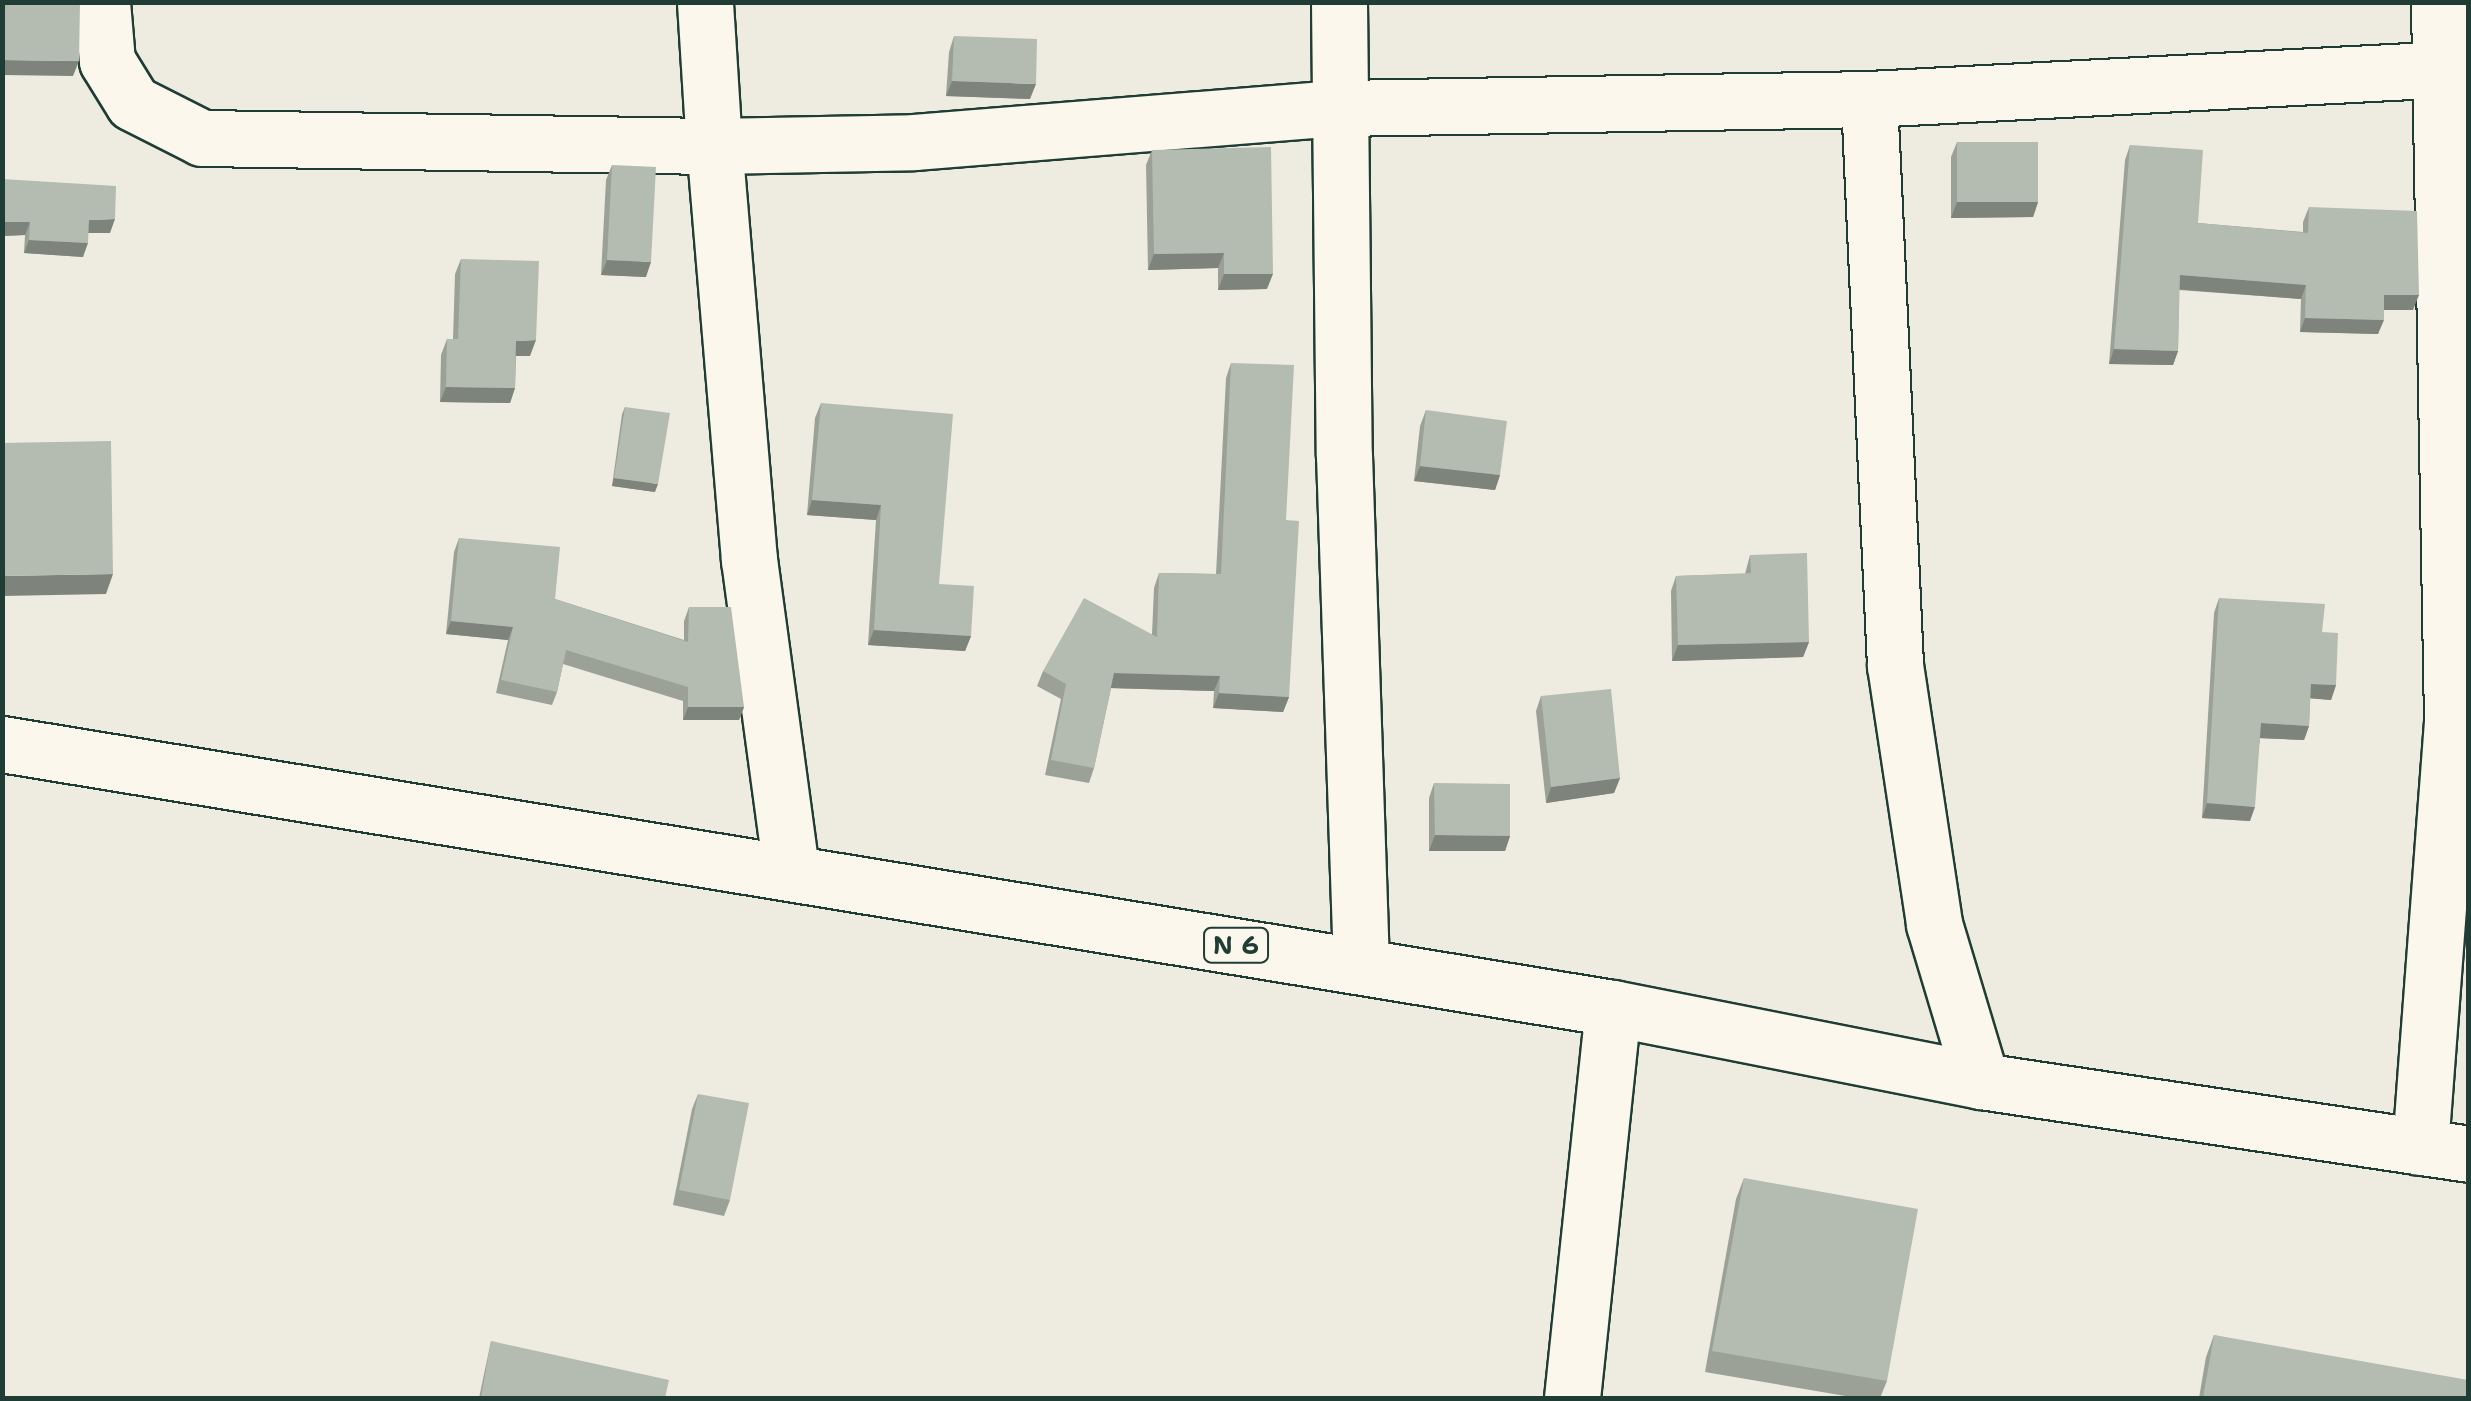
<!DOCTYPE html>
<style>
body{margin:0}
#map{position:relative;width:2471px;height:1401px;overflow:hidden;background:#eeece1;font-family:"Shantell Sans",sans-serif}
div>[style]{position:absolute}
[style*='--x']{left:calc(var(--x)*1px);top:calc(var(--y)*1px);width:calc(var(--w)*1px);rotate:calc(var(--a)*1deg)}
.roads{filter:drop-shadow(2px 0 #1f3d34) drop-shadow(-2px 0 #1f3d34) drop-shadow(0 2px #1f3d34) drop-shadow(0 -2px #1f3d34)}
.minor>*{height:55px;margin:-27.5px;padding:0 27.5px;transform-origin:27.5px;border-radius:27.5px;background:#fbf7ec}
.major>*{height:55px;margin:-27.5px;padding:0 27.5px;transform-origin:27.5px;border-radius:27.5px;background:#fbf7ec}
.wall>*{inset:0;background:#9ba197}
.shaded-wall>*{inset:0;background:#7e837b}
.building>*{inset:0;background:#b4bbb0}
span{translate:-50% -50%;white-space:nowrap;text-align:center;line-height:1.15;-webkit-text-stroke:8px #fbf7ec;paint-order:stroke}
.shield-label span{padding:2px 8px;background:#fbf7ec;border:2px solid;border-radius:8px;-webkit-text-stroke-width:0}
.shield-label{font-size:25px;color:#1f3d34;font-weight:700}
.frame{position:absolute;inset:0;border:5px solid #1f3d34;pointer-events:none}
</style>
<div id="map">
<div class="roads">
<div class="minor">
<i style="--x:102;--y:2;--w:59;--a:85.2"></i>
<i style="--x:107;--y:61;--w:49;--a:58.2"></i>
<i style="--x:133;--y:103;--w:77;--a:26.9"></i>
<i style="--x:202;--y:138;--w:512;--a:0.9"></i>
<i style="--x:714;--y:146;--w:144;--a:-93.6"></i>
<i style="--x:1339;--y:2;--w:453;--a:89.4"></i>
<i style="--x:1344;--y:455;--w:511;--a:88.09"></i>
<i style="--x:1869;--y:99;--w:567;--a:87.37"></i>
<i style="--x:1895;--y:665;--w:262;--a:81.4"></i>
<i style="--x:1934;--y:924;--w:164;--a:73.3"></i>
<i style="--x:791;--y:870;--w:313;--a:-97.7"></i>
<i style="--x:749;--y:560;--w:415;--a:-94.8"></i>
<i style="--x:714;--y:146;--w:200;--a:-1.1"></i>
<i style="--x:914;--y:142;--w:427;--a:-4.6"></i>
<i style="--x:1340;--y:108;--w:529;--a:-0.97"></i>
<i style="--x:1869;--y:99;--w:600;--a:-2.96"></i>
<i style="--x:2420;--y:1147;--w:428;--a:-85.7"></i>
<i style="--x:2452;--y:720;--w:718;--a:-91.04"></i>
<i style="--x:1572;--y:1398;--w:392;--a:-84"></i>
</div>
<div class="major">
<i style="--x:2;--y:744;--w:1632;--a:9.31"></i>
<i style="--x:1613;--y:1008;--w:375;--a:11.2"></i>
<i style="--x:1981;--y:1081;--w:492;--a:8.5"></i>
</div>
</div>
<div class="wall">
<i style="clip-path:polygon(954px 36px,1030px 99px,946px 96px,949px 52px)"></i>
<i style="clip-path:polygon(1957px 142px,2038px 202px,2033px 217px,1951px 218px,1951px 157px)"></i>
<i style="clip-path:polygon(2130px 145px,2198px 223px,2303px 232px,2303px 222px,2309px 207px,2413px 310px,2384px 310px,2378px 334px,2300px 332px,2301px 299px,2179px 290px,2178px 351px,2173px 365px,2109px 364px,2125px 160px)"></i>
<i style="clip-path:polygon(1152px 150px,1267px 289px,1218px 290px,1218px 268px,1148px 270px,1146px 165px)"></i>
<i style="clip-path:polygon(612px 165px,646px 277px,601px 275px,606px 180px)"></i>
<i style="clip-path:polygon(2px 179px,110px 233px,88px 233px,83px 257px,24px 253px,25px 235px,2px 236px)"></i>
<i style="clip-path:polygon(461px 259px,530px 356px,516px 356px,515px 388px,510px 403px,440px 402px,441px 355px,447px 339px,453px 339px,455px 274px)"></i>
<i style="clip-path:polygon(1231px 363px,1286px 520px,1289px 697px,1283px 712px,1213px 708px,1214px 691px,1111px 688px,1094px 768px,1089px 783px,1045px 775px,1061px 699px,1037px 686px,1043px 671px,1152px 634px,1154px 588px,1159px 573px,1216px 574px,1226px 378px)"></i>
<i style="clip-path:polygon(821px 403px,939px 584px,971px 636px,965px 651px,868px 645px,876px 520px,807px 515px,815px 418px)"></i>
<i style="clip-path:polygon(625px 407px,655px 492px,612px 486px,622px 414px)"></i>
<i style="clip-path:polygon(1426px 410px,1500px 475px,1495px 490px,1414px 481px,1420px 426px)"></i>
<i style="clip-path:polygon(459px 538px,555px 599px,684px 640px,684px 621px,689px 607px,744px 707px,739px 720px,683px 720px,683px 701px,563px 664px,557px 692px,552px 705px,496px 693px,508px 640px,446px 634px,454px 552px)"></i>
<i style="clip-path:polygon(1750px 555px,1809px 642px,1803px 657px,1672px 661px,1671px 591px,1676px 576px,1745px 574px)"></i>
<i style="clip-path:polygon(2219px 598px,2322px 632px,2336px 685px,2331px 700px,2310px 698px,2309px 726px,2304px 740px,2260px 738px,2250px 821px,2202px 818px,2214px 613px)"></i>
<i style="clip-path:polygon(1541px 696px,1620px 778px,1614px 793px,1546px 803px,1536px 711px)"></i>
<i style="clip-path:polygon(1434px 783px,1510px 836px,1505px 851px,1429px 851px,1429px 798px)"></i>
<i style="clip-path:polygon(698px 1094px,730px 1200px,724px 1216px,673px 1205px,692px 1109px)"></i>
<i style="clip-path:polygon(1744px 1178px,1887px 1381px,1880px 1398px,1857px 1398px,1705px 1372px,1736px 1199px)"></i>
<i style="clip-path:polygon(2214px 1335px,2468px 1398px,2199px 1398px,2206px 1357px)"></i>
<i style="clip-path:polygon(491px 1341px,665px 1398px,479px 1398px)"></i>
</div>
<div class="shaded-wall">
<i style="clip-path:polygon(2px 60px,79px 61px,73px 76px,2px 75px)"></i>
<i style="clip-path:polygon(952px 81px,1036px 84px,1030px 99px,946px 96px)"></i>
<i style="clip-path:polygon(1957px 202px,2038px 202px,2033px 217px,1951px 218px)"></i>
<i style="clip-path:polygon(115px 219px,110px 233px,84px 233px,89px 220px)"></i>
<i style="clip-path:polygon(2px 222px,30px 222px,25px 235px,2px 236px)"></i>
<i style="clip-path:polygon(29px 240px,88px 243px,83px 257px,24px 253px)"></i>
<i style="clip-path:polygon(1224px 253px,1218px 268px,1148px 270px,1154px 254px)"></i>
<i style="clip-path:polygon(607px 260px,651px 262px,646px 277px,601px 275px)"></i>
<i style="clip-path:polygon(1224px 274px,1273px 274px,1267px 289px,1218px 290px)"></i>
<i style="clip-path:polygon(2180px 275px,2306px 285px,2301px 299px,2174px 289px)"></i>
<i style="clip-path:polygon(2384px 295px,2419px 295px,2413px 310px,2379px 310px)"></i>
<i style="clip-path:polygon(2305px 318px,2384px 320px,2378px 334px,2300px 332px)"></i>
<i style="clip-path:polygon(536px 340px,530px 356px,511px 356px,516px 341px)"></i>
<i style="clip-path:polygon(2114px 349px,2178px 351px,2173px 365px,2109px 364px)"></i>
<i style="clip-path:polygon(446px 387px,515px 388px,510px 403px,440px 402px)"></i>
<i style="clip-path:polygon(1420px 466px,1500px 475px,1495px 490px,1414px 481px)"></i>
<i style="clip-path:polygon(614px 478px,658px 484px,655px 492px,612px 486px)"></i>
<i style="clip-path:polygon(812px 500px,881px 505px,876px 520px,807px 515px)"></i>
<i style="clip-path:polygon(113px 574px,106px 594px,2px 596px,2px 576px)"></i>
<i style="clip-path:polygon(451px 621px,513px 627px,508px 640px,446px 634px)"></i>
<i style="clip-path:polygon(874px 630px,971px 636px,965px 651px,868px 645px)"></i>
<i style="clip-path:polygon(1809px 642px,1803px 657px,1672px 661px,1678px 645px)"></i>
<i style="clip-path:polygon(1114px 673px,1220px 676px,1214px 691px,1108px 688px)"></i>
<i style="clip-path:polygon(2311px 684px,2336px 685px,2331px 700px,2306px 698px)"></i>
<i style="clip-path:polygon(1219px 693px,1289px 697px,1283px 712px,1213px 708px)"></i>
<i style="clip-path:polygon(688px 707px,744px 707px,739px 720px,683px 720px)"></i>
<i style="clip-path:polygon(2261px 723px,2309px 726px,2304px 740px,2256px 738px)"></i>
<i style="clip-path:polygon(1620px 778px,1614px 793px,1546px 803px,1551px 787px)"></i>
<i style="clip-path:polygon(2207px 803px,2255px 807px,2250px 821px,2202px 818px)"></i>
<i style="clip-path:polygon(1435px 835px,1510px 836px,1505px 851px,1429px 851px)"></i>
</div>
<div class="building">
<i style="clip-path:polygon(2px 2px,80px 2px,79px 61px,2px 60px)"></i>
<i style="clip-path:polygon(954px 36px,1037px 39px,1036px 84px,952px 81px)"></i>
<i style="clip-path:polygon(1957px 142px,2038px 142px,2038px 202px,1957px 202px)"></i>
<i style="clip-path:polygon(2130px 145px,2203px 150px,2198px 223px,2308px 233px,2309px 207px,2417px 211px,2419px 295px,2384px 295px,2384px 320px,2305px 318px,2306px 285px,2180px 275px,2178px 351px,2114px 349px)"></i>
<i style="clip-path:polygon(1271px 147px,1273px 274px,1224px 274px,1224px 253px,1154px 254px,1152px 150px)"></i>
<i style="clip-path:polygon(612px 165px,656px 167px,651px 262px,607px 260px)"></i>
<i style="clip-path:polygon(2px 179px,116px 186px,115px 219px,89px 220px,88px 243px,29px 240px,30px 222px,2px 222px)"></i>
<i style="clip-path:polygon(461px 259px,539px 261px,536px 340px,516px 341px,515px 388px,446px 387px,447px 339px,458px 339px)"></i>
<i style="clip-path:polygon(1231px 363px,1294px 365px,1286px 520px,1299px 521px,1289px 697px,1219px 693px,1220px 676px,1114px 673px,1094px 768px,1051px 760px,1066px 684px,1043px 671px,1084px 598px,1157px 637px,1159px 573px,1221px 574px)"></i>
<i style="clip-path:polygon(821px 403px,953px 414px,939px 584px,974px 586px,971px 636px,874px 630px,881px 505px,812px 500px)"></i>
<i style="clip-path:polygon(625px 407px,670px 413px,658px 484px,614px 478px)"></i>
<i style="clip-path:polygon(1426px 410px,1507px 421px,1500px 475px,1420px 466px)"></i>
<i style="clip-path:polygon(111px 441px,113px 574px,2px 576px,2px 443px)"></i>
<i style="clip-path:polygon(459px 538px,560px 547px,555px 599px,688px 642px,689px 607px,731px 607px,744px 707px,688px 707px,688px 687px,566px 650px,557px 692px,501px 680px,513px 627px,451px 621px)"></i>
<i style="clip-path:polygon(1807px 553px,1809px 642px,1678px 645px,1676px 576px,1751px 573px,1750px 555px)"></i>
<i style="clip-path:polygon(2219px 598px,2325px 604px,2322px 632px,2338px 633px,2336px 685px,2311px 684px,2309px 726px,2261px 723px,2255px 807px,2207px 803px)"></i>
<i style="clip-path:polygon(1611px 689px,1620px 778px,1551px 787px,1541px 696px)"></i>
<i style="clip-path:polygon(1434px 783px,1510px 784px,1510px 836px,1435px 835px)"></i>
<i style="clip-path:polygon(698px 1094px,749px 1103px,730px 1200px,679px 1190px)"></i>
<i style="clip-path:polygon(1744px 1178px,1918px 1209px,1887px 1381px,1712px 1351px)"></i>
<i style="clip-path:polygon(2214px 1335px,2468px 1380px,2468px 1398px,2203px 1398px)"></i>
<i style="clip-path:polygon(491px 1341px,669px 1380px,665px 1398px,481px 1398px)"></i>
</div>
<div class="shield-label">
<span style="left:1236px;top:945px">N 6</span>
</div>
<div class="frame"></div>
</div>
